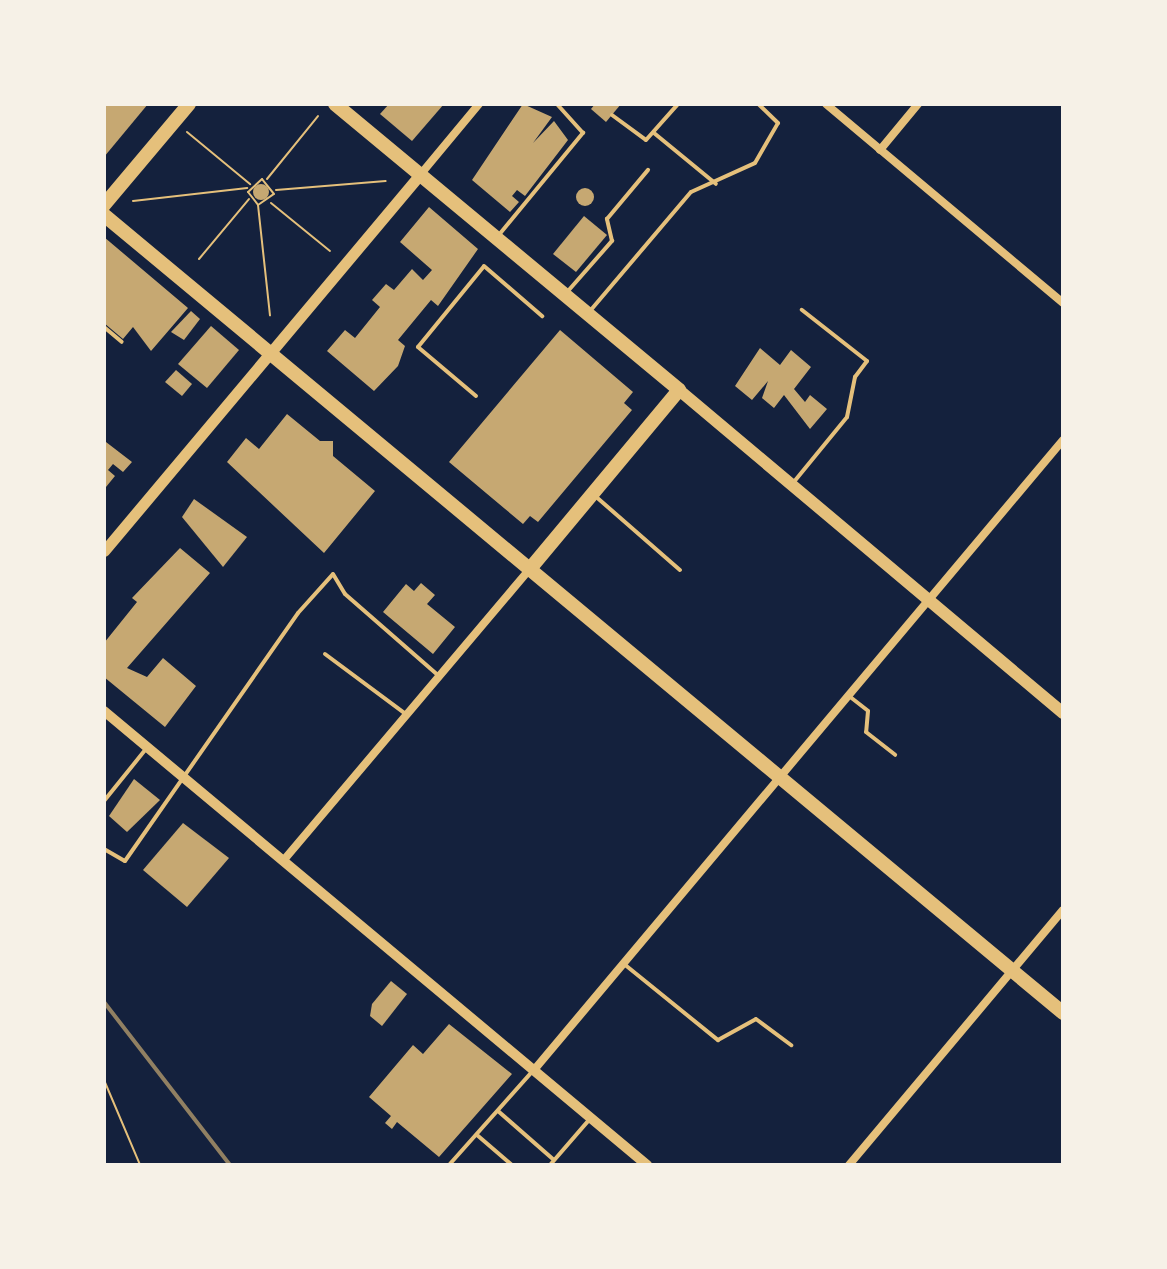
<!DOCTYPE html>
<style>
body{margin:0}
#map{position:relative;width:1167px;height:1269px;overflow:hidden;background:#14213d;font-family:Quicksand,sans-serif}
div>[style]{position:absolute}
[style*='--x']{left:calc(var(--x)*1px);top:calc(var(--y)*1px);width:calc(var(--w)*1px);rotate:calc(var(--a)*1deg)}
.building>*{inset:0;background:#c6a872}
.round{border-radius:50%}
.path>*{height:2px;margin:-1px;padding:0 1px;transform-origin:1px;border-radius:1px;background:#e5c07b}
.service>*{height:4px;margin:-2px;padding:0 2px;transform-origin:2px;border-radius:2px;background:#e5c07b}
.minor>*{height:8px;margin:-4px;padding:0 4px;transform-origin:4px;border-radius:4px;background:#e5c07b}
.tertiary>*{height:10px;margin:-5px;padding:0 5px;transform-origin:5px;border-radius:5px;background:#e5c07b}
.secondary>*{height:11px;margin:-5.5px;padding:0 5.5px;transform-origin:5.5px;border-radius:5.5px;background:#e5c07b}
.primary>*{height:12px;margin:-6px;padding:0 6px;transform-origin:6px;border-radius:6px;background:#e5c07b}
.trunk>*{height:14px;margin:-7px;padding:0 7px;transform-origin:7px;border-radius:7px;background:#e5c07b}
.rail>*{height:4px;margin:-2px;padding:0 2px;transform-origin:2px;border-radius:2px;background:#918062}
span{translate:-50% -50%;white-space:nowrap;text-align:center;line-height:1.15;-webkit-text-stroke:7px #f6f1e7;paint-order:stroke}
.frame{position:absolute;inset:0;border:106px solid #f6f1e7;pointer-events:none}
</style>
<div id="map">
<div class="building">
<i style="clip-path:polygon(104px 104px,148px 104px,104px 157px)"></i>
<i style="clip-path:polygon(389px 104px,444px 104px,412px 141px,380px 114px)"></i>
<i style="clip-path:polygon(523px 104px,552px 117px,533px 143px,554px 121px,568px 140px,525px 196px,517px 190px,512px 196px,519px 202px,510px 212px,472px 180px)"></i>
<i style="clip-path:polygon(595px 104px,621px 104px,606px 122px,591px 109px)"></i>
<i class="round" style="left:253px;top:184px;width:16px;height:16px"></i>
<i class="round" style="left:576px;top:188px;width:18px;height:18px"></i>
<i style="clip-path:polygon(429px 207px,478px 249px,438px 306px,431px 300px,398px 340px,405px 346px,398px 366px,374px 391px,327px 351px,345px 330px,355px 338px,380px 307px,372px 300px,386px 284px,394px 290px,412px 269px,423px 280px,432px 270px,400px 242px)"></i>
<i style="clip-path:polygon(584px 216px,607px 235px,576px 272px,553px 254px)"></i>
<i style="clip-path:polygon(104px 237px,188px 308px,151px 351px,133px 327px,123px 339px,104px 323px)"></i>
<i style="clip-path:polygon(191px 311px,200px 319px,184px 340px,171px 332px)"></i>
<i style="clip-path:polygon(211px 326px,239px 350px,207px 388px,178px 364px)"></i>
<i style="clip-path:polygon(560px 330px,633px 392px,624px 403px,632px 410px,538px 522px,530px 516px,523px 524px,449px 462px)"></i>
<i style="clip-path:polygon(760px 348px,780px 365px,791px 350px,811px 367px,794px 389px,805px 402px,810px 395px,827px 409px,810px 429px,784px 395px,774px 408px,762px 398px,768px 381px,752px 400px,735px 386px)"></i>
<i style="clip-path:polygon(176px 370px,192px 384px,182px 396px,165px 382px)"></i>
<i style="clip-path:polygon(287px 414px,320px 441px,333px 441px,333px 456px,375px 491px,324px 553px,227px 462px,246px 438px,259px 449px)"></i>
<i style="clip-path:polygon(106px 442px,132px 462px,123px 472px,113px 464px,108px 470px,115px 476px,106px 487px)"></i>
<i style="clip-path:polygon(194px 499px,247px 537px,223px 567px,182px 517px)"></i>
<i style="clip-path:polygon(180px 548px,210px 573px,127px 668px,147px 677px,163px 658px,196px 686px,165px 727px,104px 677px,104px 643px,137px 602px,132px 598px)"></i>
<i style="clip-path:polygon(421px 583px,435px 595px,427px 604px,455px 627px,433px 654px,383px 612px,406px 584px,414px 591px)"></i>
<i style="clip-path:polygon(134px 779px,160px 800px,127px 832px,109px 816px)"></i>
<i style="clip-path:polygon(183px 823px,229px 858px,187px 907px,143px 870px)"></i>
<i style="clip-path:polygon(391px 981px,407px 994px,382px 1026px,370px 1016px,372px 1004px)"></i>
<i style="clip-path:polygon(449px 1024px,512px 1074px,439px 1157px,397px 1122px,392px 1129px,385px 1123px,391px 1116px,369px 1097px,413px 1045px,423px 1054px)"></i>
</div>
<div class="path">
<i style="--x:187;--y:132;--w:82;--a:39.5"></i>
<i style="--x:267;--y:179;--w:81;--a:-51"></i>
<i style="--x:276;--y:190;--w:110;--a:-4.7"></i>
<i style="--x:133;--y:201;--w:115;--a:-6.5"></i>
<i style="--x:271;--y:203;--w:76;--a:39.1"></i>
<i style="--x:258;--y:205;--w:19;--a:-35"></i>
<i style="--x:274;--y:194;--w:19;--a:-129"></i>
<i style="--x:262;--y:179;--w:19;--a:137"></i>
<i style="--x:248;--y:192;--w:16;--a:52"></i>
<i style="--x:258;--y:205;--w:111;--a:83.8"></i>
<i style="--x:199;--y:259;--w:78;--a:-50.2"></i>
<i style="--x:104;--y:1080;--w:92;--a:67"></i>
</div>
<div class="service">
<i style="--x:612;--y:115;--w:42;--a:36.3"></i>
<i style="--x:646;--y:140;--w:48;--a:-48.4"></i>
<i style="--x:654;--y:133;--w:80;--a:39.4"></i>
<i style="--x:498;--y:236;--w:134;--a:-50.5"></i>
<i style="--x:583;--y:133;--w:39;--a:-132"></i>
<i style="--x:568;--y:291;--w:67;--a:-48.7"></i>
<i style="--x:612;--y:241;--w:23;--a:-103"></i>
<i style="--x:607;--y:219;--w:64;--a:-50.1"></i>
<i style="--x:590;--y:311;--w:156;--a:-49.7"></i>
<i style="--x:691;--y:192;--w:70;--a:-24.4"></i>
<i style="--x:755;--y:163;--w:46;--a:-60.1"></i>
<i style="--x:778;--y:123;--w:28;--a:-136"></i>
<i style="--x:104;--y:327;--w:23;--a:40"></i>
<i style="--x:476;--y:396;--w:76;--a:-139.8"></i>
<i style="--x:418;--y:347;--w:104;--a:-50.8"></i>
<i style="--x:484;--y:266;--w:77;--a:40.8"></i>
<i style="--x:793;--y:483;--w:85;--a:-50.7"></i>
<i style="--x:847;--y:417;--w:41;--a:-78.7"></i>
<i style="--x:855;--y:377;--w:20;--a:-53"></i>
<i style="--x:867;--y:361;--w:83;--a:-141.9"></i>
<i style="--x:594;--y:495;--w:114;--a:41.1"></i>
<i style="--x:325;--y:654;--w:102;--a:36.6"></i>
<i style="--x:849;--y:696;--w:24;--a:38"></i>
<i style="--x:868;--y:711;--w:21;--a:95"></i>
<i style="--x:866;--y:732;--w:37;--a:38"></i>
<i style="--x:104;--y:801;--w:67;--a:-51.1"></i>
<i style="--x:104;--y:849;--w:24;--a:30"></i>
<i style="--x:125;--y:861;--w:302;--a:-55.1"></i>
<i style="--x:298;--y:613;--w:52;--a:-48.1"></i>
<i style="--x:333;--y:574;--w:23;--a:59"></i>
<i style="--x:345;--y:594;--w:125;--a:41.1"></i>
<i style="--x:624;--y:964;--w:121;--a:39"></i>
<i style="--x:718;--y:1040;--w:43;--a:-28.9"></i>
<i style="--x:756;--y:1019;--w:44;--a:36.6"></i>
<i style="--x:498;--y:1111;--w:74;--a:41.2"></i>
<i style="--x:477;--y:1135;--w:46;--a:40.6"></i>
<i style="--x:449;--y:1165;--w:125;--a:-48.3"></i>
<i style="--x:550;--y:1165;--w:60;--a:-49.1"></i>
</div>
<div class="minor">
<i style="--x:826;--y:104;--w:309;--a:40"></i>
<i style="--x:880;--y:150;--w:60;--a:-50.4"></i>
<i style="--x:420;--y:175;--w:92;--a:-50.3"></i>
<i style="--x:283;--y:861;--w:381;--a:-49.8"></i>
<i style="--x:534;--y:1070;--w:823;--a:-49.98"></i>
<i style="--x:849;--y:1165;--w:333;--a:-50"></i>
</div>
<div class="tertiary">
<i style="--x:104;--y:711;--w:708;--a:39.9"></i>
</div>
<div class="secondary">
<i style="--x:104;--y:551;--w:491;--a:-50"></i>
</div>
<div class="primary">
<i style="--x:679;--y:390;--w:502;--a:40.07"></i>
</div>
<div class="trunk">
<i style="--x:335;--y:104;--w:447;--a:39.7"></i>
<i style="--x:679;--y:390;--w:234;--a:129.8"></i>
<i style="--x:104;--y:205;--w:132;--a:-49.9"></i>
<i style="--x:104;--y:215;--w:1248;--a:39.76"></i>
</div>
<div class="rail">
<i style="--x:104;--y:1002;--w:206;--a:52.3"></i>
</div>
<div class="frame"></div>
</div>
